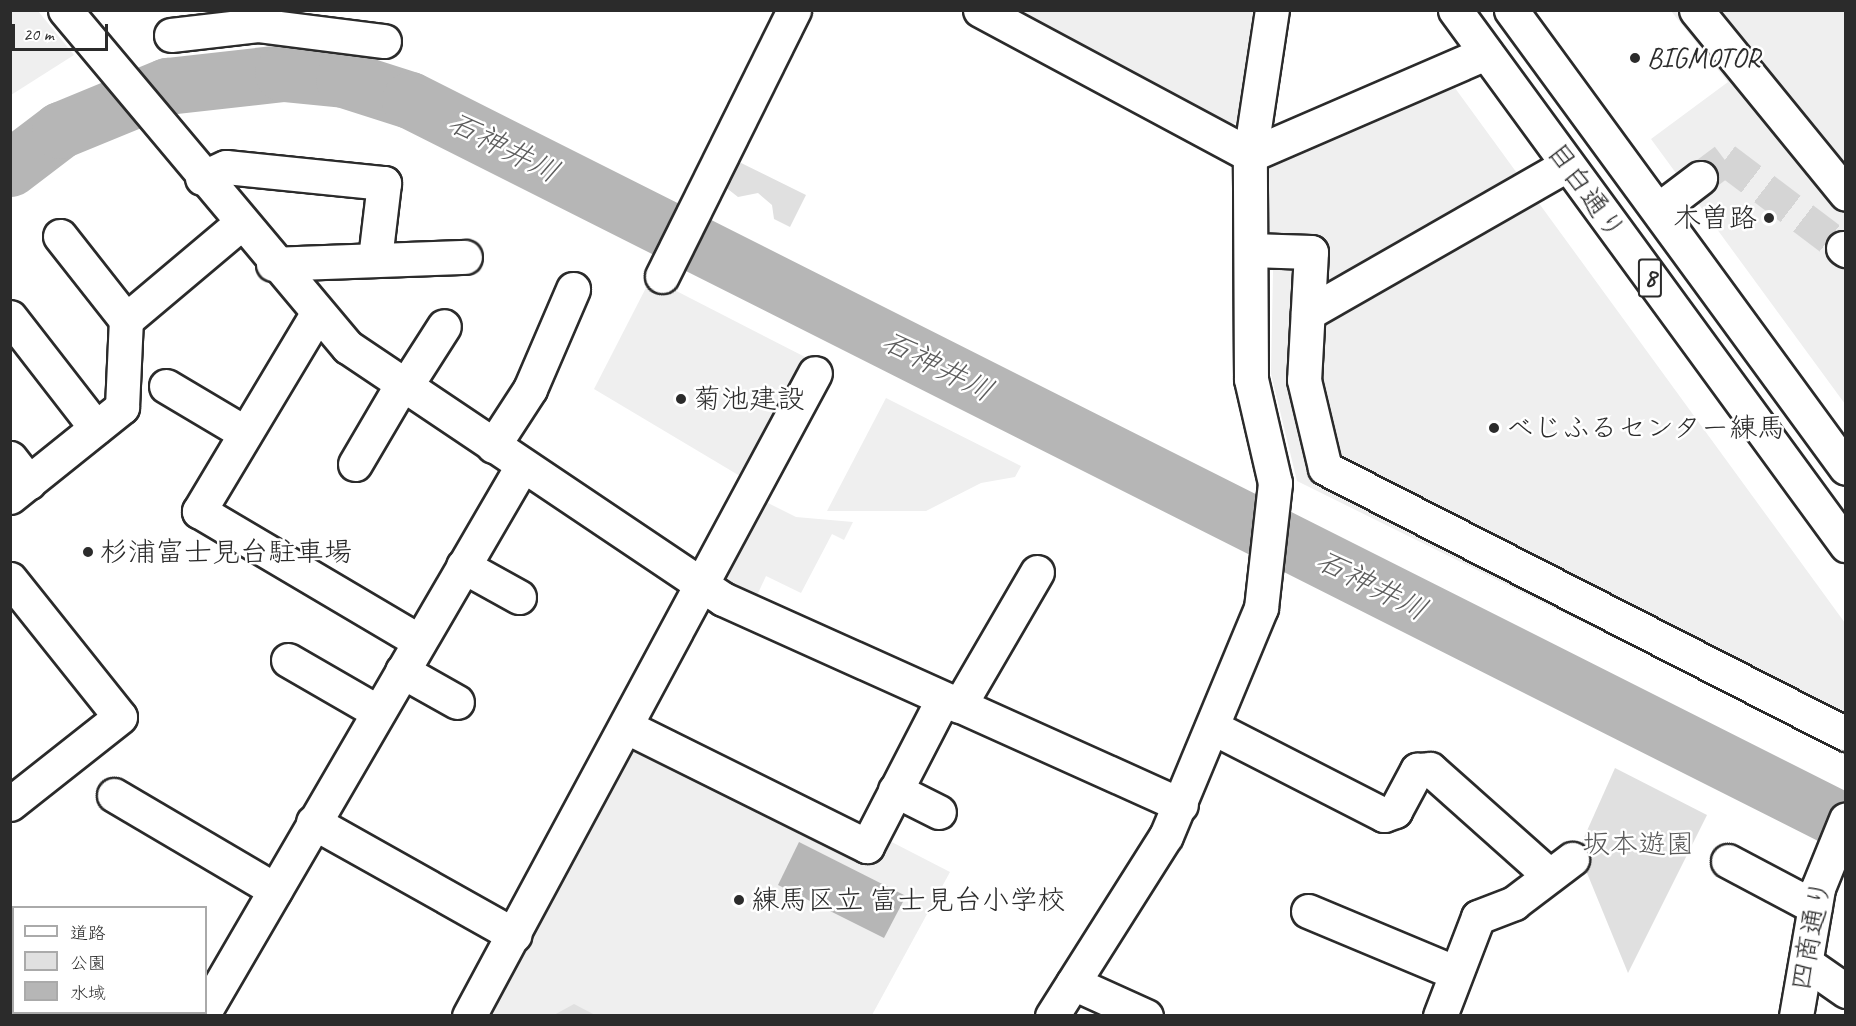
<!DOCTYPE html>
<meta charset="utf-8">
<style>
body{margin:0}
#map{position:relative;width:1856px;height:1026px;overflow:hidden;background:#fff;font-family:Caveat,"Klee One",sans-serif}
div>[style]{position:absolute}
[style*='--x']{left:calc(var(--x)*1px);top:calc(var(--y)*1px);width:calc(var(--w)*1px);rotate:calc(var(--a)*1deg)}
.built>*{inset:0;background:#efefef}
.green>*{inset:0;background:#e0e0e0}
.water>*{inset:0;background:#b6b6b6}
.river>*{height:57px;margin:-28.5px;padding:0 28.5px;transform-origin:28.5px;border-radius:28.5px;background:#b6b6b6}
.minor-tunnel>*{height:33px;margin-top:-16.5px;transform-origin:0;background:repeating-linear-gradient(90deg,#d5d5d5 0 33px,transparent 0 49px)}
.roads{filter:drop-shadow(2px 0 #2b2b2b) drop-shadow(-2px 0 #2b2b2b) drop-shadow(0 2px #2b2b2b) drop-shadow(0 -2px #2b2b2b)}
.minor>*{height:33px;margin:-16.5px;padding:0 16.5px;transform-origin:16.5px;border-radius:16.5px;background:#fff}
.major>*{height:33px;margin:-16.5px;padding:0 16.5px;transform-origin:16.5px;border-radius:16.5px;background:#fff}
.dots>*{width:16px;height:16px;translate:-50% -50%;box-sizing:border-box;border:3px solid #fff;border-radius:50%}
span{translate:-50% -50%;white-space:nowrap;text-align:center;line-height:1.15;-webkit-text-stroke:5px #fff;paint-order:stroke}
.shield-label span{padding:2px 4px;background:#fff;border:2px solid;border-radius:4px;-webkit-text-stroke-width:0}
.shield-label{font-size:27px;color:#2b2b2b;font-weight:700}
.poi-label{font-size:28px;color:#2b2b2b}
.left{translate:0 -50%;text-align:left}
.right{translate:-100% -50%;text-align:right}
.street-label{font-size:28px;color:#2b2b2b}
.park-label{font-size:28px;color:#585858}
.water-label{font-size:30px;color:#5c5c5c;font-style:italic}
.frame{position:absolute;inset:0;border:12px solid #2b2b2b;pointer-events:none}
.legend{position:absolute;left:12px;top:906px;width:195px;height:108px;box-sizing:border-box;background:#fff;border:2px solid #aaa;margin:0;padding:8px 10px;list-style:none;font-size:18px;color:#2b2b2b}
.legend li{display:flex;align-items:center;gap:12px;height:30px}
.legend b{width:30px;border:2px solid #aaa}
.scale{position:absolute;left:12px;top:24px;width:96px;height:27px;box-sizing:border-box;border:3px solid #2b2b2b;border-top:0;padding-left:8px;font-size:18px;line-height:21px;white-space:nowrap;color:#2b2b2b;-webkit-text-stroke:4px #fff;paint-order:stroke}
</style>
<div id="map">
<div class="built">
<i style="clip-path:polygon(11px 10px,38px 11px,74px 55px,11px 95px)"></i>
<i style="clip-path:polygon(1020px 11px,1253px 11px,1238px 122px,1227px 126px)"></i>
<i style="clip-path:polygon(1671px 11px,1845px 11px,1845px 404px,1651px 139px,1728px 82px)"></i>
<i style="clip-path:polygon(1455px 88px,1845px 623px,1845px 752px,1297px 481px,1271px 374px,1273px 272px,1264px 167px)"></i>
<i style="clip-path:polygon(651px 278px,809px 359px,745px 479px,594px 389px)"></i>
<i style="clip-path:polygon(886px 398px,1021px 466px,1015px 477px,981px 483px,926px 511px,827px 511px)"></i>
<i style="clip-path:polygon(762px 500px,796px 517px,853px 522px,844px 540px,832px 534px,801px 593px,766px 576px,754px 602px,720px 581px)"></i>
<i style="clip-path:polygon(629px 743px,882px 837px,950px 872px,872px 1015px,480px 1016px)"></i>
</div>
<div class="green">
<i style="clip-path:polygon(733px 159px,806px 195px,790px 227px,774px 219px,772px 205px,758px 193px,738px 197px,724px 186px)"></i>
<i style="clip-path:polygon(1615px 768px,1707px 815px,1628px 973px,1578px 851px)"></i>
<i style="clip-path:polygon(574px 1004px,595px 1015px,554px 1015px)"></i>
</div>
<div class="water">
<i style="clip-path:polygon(799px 842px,906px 896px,884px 938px,778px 885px)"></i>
</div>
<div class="river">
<i style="--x:10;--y:168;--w:63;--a:-37.2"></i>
<i style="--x:60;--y:130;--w:116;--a:-22.4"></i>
<i style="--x:167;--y:86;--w:117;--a:-6.4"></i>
<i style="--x:283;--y:73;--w:61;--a:5.6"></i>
<i style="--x:344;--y:79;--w:69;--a:17.7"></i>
<i style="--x:410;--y:100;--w:1608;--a:26.72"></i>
</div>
<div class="minor-tunnel">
<i style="--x:1700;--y:178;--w:31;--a:-37"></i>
<i style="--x:1725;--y:159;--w:148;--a:37"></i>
</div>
<div class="roads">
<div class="minor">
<i style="--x:65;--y:10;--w:440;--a:50"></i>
<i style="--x:348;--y:347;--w:452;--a:33.9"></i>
<i style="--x:723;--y:599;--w:502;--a:24.22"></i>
<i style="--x:980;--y:10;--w:306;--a:28.2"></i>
<i style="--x:1696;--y:10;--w:237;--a:50.8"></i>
<i style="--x:171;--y:35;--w:87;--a:-6.6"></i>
<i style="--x:257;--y:25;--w:128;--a:7.2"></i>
<i style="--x:1250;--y:155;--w:257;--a:-23.4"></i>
<i style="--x:202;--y:178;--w:26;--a:-25"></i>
<i style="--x:226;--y:167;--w:159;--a:5.8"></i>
<i style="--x:384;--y:183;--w:77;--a:96.8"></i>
<i style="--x:1658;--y:210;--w:53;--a:-37.3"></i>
<i style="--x:60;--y:236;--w:107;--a:51.8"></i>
<i style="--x:1843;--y:248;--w:4;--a:34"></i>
<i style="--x:1251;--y:250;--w:60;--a:1.9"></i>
<i style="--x:1311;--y:252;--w:128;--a:93.1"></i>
<i style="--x:1304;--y:380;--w:90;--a:76.6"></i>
<i style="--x:1325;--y:468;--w:585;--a:27.05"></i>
<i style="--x:273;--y:264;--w:192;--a:-2.1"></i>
<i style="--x:662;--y:276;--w:297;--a:-63.6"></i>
<i style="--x:1308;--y:313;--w:297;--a:-29.8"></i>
<i style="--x:317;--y:314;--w:230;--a:120.9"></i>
<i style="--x:199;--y:511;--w:256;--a:30.6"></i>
<i style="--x:10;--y:317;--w:140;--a:52.2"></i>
<i style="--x:166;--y:386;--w:92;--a:30.7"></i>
<i style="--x:405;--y:387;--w:72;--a:-57.4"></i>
<i style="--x:493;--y:446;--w:68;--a:-57"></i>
<i style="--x:530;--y:389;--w:109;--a:-66.7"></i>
<i style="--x:10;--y:458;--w:31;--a:52"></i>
<i style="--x:355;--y:464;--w:93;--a:-59.6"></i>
<i style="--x:10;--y:497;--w:144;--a:-38.8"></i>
<i style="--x:122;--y:407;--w:87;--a:-87.4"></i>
<i style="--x:126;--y:320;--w:149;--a:-40.1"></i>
<i style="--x:463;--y:566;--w:64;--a:29"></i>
<i style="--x:10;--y:579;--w:176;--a:51.4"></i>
<i style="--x:120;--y:717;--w:140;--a:141.7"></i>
<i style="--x:288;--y:660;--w:104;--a:30"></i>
<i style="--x:402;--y:671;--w:63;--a:29.4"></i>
<i style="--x:959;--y:706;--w:155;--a:-59.8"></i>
<i style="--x:627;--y:727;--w:268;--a:26.4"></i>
<i style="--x:867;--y:846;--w:165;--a:-62.7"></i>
<i style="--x:1214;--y:728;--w:191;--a:27.1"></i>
<i style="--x:1384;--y:815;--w:12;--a:-20"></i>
<i style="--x:1395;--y:811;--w:47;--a:-61.8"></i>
<i style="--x:1417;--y:770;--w:13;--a:-4"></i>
<i style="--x:1430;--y:769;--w:158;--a:41.7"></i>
<i style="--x:895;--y:790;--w:49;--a:26.6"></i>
<i style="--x:114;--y:795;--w:187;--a:30.5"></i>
<i style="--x:313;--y:822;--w:231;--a:29.3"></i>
<i style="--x:1728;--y:861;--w:98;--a:27.9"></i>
<i style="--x:1308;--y:911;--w:160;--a:22.7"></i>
<i style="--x:1806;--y:963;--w:49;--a:35"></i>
<i style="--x:10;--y:966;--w:6;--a:45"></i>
<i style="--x:1073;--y:983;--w:80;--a:24.3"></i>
<i style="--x:206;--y:1009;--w:628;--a:-59.8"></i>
<i style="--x:109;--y:1012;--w:6;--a:39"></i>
<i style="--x:469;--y:1016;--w:730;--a:-61.72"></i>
<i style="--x:1052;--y:1016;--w:213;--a:-57.7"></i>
<i style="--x:1166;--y:836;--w:247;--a:-67.4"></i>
<i style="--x:1261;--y:608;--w:126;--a:-83.6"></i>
<i style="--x:1275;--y:483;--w:107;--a:-103"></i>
<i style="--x:1251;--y:379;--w:224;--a:-90.3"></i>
<i style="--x:1250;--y:155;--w:147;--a:-81.4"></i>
<i style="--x:1440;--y:1016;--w:106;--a:-69"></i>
<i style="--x:1478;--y:917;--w:39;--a:-21"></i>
<i style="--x:1514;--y:903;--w:73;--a:-37.2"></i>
<i style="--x:1796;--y:1016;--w:130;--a:-80.2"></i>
<i style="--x:1818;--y:888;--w:74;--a:-67.9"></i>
</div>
<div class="major">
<i style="--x:1455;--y:10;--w:663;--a:53.84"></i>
<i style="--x:1511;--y:10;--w:567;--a:53.82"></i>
</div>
</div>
<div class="dots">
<i style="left:1635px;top:58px;background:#2b2b2b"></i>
<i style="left:1769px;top:218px;background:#2b2b2b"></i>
<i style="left:681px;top:399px;background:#2b2b2b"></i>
<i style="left:1494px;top:428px;background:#2b2b2b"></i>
<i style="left:88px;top:552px;background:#2b2b2b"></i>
<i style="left:739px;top:900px;background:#2b2b2b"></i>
</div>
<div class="shield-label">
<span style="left:1650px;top:278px">8</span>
</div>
<div class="poi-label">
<span class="left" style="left:1647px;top:58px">BIGMOTOR</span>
<span class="right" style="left:1757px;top:218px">木曽路</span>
<span class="left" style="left:693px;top:399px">菊池建設</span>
<span class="left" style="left:1506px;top:428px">べじふるセンター練馬</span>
<span class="left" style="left:100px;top:552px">杉浦富士見台駐車場</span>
<span class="left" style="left:751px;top:900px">練馬区立 富士見台小学校</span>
</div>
<div class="street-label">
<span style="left:1586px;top:191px;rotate:54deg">目白通り</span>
<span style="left:1811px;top:935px;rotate:-79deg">四商通り</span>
</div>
<div class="park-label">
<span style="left:1638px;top:844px">坂本遊園</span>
</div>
<div class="water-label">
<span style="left:504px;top:147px;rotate:27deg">石神井川</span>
<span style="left:938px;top:366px;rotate:27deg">石神井川</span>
<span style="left:1372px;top:585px;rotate:27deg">石神井川</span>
</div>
<div class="frame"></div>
<ul class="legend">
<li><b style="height:8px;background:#fff"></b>道路</li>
<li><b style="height:16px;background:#e0e0e0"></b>公園</li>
<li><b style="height:16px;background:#b6b6b6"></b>水域</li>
</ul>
<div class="scale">20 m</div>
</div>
